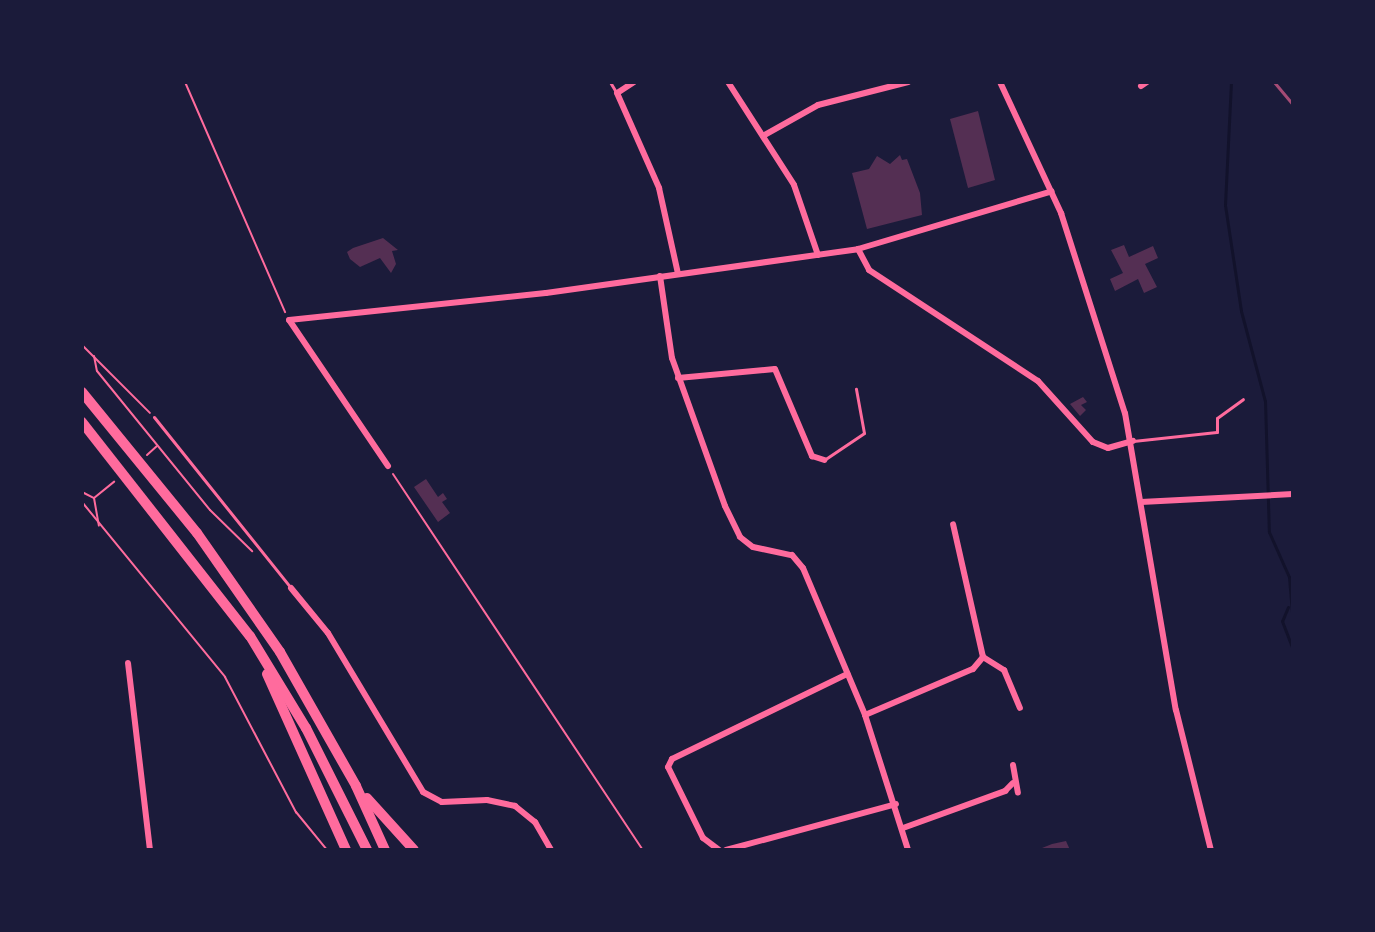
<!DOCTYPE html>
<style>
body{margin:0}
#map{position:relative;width:1375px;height:932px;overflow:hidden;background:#1b1b3a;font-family:"Golos Text",sans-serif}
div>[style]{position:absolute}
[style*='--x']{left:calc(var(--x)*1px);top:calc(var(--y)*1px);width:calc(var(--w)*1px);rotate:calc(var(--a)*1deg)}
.stream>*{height:3px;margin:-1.5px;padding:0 1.5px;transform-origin:1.5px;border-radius:1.5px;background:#12122b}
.building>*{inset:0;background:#542f53}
.path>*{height:2px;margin:-1px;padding:0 1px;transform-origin:1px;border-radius:1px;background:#ff6b9d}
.service>*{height:3px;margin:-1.5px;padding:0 1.5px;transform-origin:1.5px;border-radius:1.5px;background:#ff6b9d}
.minor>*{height:6px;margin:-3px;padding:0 3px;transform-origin:3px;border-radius:3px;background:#ff6b9d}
.trunk>*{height:10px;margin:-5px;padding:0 5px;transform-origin:5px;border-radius:5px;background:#ff6b9d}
.rail>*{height:3px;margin:-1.5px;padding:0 1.5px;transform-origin:1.5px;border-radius:1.5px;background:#a44b75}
span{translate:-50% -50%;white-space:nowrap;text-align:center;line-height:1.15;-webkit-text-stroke:6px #1b1b3a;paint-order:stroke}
.frame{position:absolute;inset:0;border:84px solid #1b1b3a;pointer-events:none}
</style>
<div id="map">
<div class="stream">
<i style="--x:1231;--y:82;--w:123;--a:92.8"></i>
<i style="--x:1225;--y:205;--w:107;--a:81.4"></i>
<i style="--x:1241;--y:311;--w:93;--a:75.1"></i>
<i style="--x:1265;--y:401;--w:131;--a:88.3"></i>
<i style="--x:1269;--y:532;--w:49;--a:66"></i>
<i style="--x:1289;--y:577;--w:47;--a:85.1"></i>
<i style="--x:1288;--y:607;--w:15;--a:113"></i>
<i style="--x:1282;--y:621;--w:31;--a:69"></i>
</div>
<div class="building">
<i style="clip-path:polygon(978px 111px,995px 180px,968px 188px,950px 119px)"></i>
<i style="clip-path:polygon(900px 155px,902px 160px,907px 159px,920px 193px,922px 215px,867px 229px,852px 173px,869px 169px,877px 156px,890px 164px)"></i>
<i style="clip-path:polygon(383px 238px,398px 250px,392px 251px,396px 264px,391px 273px,380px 258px,360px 267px,350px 259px,347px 252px,353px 248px)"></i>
<i style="clip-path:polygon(1124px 245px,1129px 257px,1153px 246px,1158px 258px,1145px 264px,1157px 287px,1144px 293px,1138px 279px,1115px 291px,1110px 279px,1123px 273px,1111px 250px)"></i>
<i style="clip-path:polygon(1083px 397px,1087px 402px,1081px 405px,1086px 410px,1080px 416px,1070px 404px)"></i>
<i style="clip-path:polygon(426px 479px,438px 497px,443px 493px,447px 499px,442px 502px,450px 513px,438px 522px,414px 487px)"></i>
<i style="clip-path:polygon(1066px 841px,1070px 850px,1037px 850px,1052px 844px)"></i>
</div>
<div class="path">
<i style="--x:185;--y:82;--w:251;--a:66.5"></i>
<i style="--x:82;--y:345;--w:96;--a:45"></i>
<i style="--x:94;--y:356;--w:15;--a:79"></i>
<i style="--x:97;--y:371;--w:179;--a:50.9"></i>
<i style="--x:210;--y:510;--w:59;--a:44.3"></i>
<i style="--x:147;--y:455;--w:13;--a:-42"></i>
<i style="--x:393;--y:474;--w:452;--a:56.4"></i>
<i style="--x:82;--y:492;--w:13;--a:27"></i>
<i style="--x:94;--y:498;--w:28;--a:80"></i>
<i style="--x:94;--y:498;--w:26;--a:-39"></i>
<i style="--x:82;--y:502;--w:226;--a:50.7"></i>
<i style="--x:225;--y:677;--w:153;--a:62.3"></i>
<i style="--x:296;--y:812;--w:49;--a:50.8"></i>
</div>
<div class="service">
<i style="--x:610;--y:82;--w:12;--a:59"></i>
<i style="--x:154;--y:417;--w:219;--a:51.3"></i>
<i style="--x:1133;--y:441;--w:84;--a:-6.1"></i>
<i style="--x:1217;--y:432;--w:14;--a:-90"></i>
<i style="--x:1217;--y:418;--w:32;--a:-36"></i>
<i style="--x:824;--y:460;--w:48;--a:-34"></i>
<i style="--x:864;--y:433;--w:45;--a:-100.3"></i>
</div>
<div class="minor">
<i style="--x:634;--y:82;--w:20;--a:147"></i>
<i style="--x:617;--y:93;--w:104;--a:66.1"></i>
<i style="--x:659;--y:188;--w:88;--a:77.5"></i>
<i style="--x:728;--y:82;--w:122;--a:57.3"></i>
<i style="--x:794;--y:185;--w:74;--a:71.1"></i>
<i style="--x:1000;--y:82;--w:145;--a:65"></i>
<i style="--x:1061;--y:213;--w:210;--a:72.3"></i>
<i style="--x:1125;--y:413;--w:301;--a:80.3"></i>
<i style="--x:1176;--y:710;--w:144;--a:76"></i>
<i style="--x:1141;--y:86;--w:7;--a:-34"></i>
<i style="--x:763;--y:136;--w:63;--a:-29.4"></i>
<i style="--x:818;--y:105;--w:93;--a:-14.3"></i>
<i style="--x:858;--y:249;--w:24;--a:62"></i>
<i style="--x:869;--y:270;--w:202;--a:33.3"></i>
<i style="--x:1038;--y:381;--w:82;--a:48"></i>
<i style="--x:1093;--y:442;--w:16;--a:22"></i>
<i style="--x:1108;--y:448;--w:26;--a:-16"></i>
<i style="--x:660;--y:276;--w:83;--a:81.7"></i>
<i style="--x:672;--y:358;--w:157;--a:70.3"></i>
<i style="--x:725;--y:506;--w:34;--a:64"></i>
<i style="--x:740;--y:537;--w:16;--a:38"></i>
<i style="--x:753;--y:547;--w:40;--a:12"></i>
<i style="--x:792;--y:555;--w:17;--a:50"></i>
<i style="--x:803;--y:568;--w:160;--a:67.1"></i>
<i style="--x:865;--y:715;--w:142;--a:72.3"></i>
<i style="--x:678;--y:378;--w:97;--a:-5.3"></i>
<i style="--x:775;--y:369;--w:95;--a:67"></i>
<i style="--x:812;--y:456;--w:13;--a:18"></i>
<i style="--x:388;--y:466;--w:176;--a:-124.1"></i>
<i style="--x:289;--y:320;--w:258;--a:-6"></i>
<i style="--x:546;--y:293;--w:315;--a:-8"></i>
<i style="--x:858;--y:249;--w:202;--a:-16.6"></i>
<i style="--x:1141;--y:502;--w:152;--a:-3"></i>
<i style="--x:291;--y:588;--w:58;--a:50.6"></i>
<i style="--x:328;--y:633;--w:185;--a:59.1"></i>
<i style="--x:423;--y:792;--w:21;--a:28"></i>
<i style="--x:442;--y:802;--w:45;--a:-2.5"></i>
<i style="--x:487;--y:800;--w:29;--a:12"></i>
<i style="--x:515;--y:806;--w:26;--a:39"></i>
<i style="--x:535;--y:822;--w:32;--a:60"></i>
<i style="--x:983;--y:657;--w:25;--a:32"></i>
<i style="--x:1004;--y:670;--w:41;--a:67.2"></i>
<i style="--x:128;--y:663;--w:188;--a:83.3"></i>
<i style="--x:865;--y:715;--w:117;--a:-23.1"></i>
<i style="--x:973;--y:669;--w:16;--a:-50"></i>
<i style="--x:983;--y:657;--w:136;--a:-102.7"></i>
<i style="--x:1013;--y:765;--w:28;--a:80"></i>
<i style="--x:903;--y:828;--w:109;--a:-19.9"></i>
<i style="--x:1005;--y:791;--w:11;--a:-45"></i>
<i style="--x:719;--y:850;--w:20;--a:-143"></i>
<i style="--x:703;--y:838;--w:79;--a:-116.2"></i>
<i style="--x:668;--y:767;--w:9;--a:-63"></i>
<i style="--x:672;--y:759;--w:195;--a:-25.9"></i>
<i style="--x:726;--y:850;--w:176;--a:-15.1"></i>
</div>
<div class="trunk">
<i style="--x:82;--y:392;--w:182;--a:50.8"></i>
<i style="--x:197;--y:533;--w:145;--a:55.1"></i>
<i style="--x:280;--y:652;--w:154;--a:60.4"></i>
<i style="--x:356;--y:786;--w:70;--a:65.6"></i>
<i style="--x:82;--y:422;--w:272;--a:51.9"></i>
<i style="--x:250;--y:636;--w:108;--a:58.7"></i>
<i style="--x:306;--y:728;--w:136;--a:63.4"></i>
<i style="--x:267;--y:674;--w:193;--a:65.8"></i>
<i style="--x:367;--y:798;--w:70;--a:47.9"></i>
</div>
<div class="rail">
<i style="--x:1274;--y:82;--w:30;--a:50"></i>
</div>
<div class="frame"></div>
</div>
